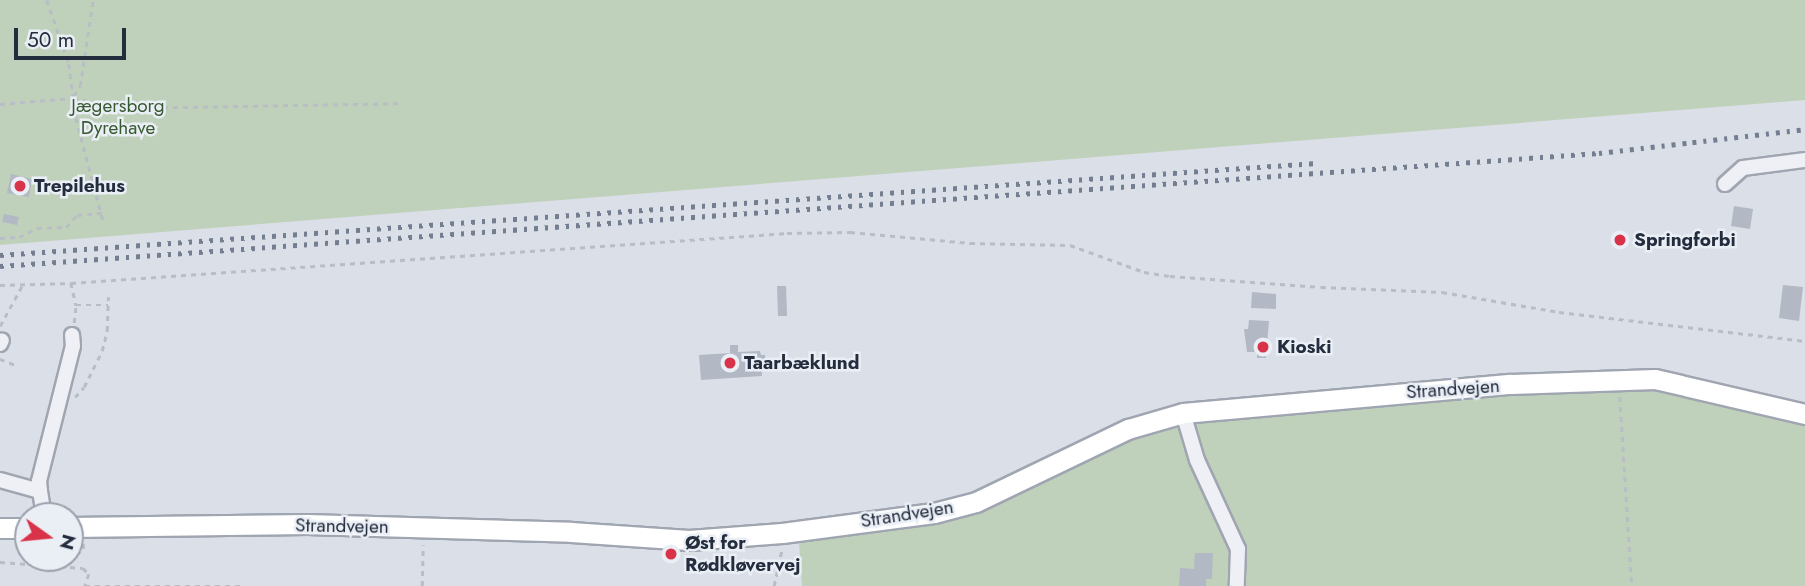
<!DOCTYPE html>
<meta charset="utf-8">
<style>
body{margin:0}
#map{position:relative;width:1805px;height:586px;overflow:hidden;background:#dbdfe7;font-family:Jost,sans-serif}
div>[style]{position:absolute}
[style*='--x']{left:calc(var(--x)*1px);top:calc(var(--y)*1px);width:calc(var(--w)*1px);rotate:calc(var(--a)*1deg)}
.green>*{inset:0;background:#c0d1bb}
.building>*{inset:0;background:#b2b8c4}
.path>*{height:2.5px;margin-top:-1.25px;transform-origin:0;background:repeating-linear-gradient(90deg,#b9bdc5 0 5px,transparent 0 10px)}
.roads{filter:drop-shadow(2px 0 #a0a6b1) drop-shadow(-2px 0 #a0a6b1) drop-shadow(0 2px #a0a6b1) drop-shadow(0 -2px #a0a6b1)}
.minor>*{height:14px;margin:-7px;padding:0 7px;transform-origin:7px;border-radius:7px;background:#eef0f5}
.major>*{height:19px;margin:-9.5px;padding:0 9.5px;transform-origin:9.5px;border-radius:9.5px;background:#fff}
.rail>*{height:4.5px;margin-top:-2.25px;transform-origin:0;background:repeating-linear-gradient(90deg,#737e91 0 3.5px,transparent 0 10.5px)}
.dots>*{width:19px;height:19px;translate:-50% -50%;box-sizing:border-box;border:4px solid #eaeef5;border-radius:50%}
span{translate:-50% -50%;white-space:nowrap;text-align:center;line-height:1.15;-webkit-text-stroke:5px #eaeef5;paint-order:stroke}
.park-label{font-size:19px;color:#375a30}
.poi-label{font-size:19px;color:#242d3e;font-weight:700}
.left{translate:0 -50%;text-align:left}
.street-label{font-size:19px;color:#242d3e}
.north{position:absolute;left:14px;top:502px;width:70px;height:70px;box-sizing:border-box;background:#eaeef5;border:2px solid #9ba1ac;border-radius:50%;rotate:105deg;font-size:19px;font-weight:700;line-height:28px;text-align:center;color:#242d3e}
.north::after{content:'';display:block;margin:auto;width:24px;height:32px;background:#d9334a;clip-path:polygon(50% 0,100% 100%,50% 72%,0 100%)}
.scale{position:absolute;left:14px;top:28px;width:112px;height:32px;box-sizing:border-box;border:4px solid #242d3e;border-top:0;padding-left:9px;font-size:21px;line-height:24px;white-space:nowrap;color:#242d3e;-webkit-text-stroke:5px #eaeef5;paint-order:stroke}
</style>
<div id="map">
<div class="green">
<i style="clip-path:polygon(0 0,1805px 0,1805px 100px,0 245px)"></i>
<i style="clip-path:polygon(1665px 387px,1805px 422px,1805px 586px,802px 586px,799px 542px,937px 519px,1019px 491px,1182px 416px,1365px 400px)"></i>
</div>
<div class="building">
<i style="clip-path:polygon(11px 174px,32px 179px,29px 197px,7px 193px)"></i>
<i style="clip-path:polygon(1734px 206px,1753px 209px,1750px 229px,1731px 226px)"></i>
<i style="clip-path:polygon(4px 214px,19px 217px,17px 225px,2px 222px)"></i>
<i style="clip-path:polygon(1783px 285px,1803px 287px,1799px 321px,1779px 318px)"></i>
<i style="clip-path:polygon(777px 286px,786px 286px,787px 316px,778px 316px)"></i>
<i style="clip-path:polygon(1252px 292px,1276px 294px,1276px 309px,1251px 308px)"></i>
<i style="clip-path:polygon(1249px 320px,1269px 321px,1266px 358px,1257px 358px,1257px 352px,1247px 352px,1244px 329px,1248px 329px)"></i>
<i style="clip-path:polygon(730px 345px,738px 345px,738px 352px,760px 351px,761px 355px,765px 355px,765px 361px,761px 361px,762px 376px,701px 380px,699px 355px,730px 353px)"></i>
<i style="clip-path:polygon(1195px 553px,1213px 553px,1212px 579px,1206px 579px,1206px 586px,1179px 586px,1180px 568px,1194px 569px)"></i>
</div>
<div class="path">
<i style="--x:47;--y:0;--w:68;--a:71"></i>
<i style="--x:69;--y:64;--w:54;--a:82.6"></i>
<i style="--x:76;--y:118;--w:106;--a:75.2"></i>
<i style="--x:74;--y:96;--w:12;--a:-59"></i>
<i style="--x:80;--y:86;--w:87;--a:-81.4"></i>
<i style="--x:0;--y:104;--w:73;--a:-4.7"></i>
<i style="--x:73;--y:98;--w:51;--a:11.3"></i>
<i style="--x:123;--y:108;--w:275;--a:-1"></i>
<i style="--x:0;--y:238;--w:19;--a:-3"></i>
<i style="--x:19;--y:237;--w:20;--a:-27"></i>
<i style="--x:37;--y:228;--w:29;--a:-2"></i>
<i style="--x:66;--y:227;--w:16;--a:-47"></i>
<i style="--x:77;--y:215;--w:25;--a:-5"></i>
<i style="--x:71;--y:283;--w:23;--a:77"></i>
<i style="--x:76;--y:305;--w:32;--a:0"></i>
<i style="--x:0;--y:285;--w:71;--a:-1.6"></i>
<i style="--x:71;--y:283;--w:718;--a:-3.99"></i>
<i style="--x:787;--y:233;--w:63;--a:-0.9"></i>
<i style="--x:850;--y:232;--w:121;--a:5.2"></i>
<i style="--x:970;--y:243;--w:100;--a:1.1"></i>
<i style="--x:1070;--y:245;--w:79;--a:20"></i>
<i style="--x:1144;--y:272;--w:26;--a:9"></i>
<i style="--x:1170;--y:276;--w:151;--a:4.2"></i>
<i style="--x:1321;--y:287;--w:121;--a:2.4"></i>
<i style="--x:1442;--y:292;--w:119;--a:9.7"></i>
<i style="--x:1559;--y:312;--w:248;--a:6.7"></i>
<i style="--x:74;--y:323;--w:18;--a:-84"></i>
<i style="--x:0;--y:326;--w:48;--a:-61.3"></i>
<i style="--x:0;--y:359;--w:19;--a:21"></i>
<i style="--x:75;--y:397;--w:13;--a:-48"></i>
<i style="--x:84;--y:387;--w:40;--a:-63.4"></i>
<i style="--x:102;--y:351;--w:21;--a:-76"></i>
<i style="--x:107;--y:331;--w:34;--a:-88"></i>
<i style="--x:1620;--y:397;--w:189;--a:86.4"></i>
<i style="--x:0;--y:562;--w:83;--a:4.1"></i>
<i style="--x:83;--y:568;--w:8;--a:45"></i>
<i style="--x:89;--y:574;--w:13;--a:108"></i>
<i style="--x:85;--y:586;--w:160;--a:0"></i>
<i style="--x:61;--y:567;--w:28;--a:-39"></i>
<i style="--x:83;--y:549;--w:7;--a:-90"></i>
<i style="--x:422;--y:586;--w:41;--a:-88.6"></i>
<i style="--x:774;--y:586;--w:38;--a:-78"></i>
</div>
<div class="roads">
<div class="minor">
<i style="--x:1725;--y:184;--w:24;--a:-42"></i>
<i style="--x:1743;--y:168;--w:63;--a:-7.4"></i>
<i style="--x:0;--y:344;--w:4;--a:-63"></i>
<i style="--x:1183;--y:413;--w:49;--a:73.4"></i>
<i style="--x:1197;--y:460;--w:98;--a:65.3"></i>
<i style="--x:1238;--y:549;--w:37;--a:92"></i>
<i style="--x:0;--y:480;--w:41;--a:15.4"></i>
<i style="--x:40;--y:491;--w:25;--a:81"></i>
<i style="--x:40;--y:491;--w:10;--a:-96"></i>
<i style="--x:39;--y:481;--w:139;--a:-75.9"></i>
<i style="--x:73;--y:346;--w:11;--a:-95"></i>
</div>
<div class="major">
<i style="--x:70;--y:527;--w:237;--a:-0.7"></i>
<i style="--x:307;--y:524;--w:264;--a:1.7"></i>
<i style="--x:571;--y:532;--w:118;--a:3.9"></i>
<i style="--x:689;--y:540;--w:93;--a:-4.3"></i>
<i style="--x:782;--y:533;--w:153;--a:-7.5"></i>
<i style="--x:934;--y:513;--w:43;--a:-14.7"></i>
<i style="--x:976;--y:502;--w:169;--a:-25.7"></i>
<i style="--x:1128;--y:429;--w:57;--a:-16.2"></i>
<i style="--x:1183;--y:413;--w:329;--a:-5.1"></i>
<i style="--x:1511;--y:384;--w:144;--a:-2"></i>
<i style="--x:1655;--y:379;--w:154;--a:13.1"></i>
<i style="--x:0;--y:528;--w:28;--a:0"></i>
</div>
</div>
<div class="rail">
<i style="--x:0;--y:255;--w:1320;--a:-4"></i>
<i style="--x:0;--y:266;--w:1603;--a:-4.04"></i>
<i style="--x:1599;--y:153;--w:207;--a:-6.6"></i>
</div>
<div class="dots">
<i style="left:20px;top:186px;background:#d9334a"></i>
<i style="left:1620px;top:240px;background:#d9334a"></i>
<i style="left:1263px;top:347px;background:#d9334a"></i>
<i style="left:730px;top:363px;background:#d9334a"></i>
<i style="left:671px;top:554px;background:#d9334a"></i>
</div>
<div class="park-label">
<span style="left:118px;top:117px">Jægersborg<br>Dyrehave</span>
</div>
<div class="poi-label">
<span class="left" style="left:34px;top:186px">Trepilehus</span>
<span class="left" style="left:1634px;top:240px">Springforbi</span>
<span class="left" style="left:1277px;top:347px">Kioski</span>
<span class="left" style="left:744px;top:363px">Taarbæklund</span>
<span class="left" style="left:685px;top:554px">Øst for<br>Rødkløvervej</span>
</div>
<div class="street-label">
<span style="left:1453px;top:389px;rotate:-4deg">Strandvejen</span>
<span style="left:907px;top:514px;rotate:-9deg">Strandvejen</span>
<span style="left:342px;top:526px;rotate:1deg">Strandvejen</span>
</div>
<div class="north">N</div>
<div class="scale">50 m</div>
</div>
